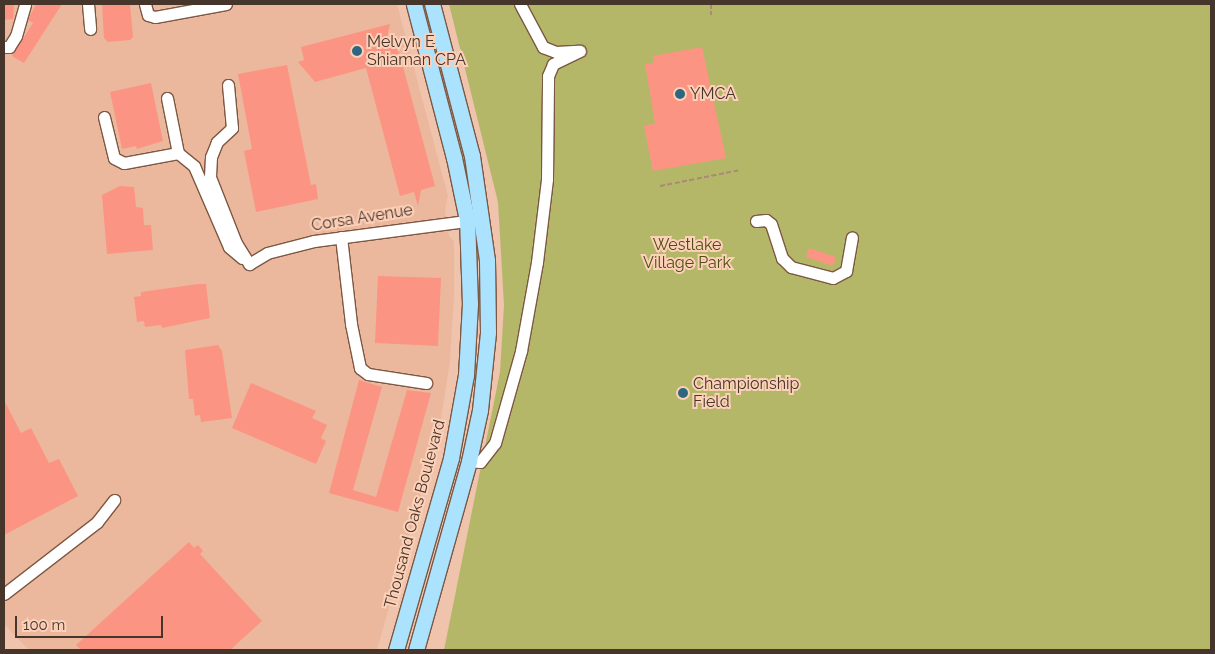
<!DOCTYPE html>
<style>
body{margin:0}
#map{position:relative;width:1215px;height:654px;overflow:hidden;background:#efc3ac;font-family:Raleway,sans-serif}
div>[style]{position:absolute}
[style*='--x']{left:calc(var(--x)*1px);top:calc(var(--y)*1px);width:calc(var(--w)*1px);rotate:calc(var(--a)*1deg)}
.built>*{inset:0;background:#ebb89d}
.green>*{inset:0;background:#b5b768}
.building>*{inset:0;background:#fc9484}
.path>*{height:2px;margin-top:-1px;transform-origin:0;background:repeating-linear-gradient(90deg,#aa8977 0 5px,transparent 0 7.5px)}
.roads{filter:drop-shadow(1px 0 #7c5742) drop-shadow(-1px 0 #7c5742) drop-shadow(0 1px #7c5742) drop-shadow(0 -1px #7c5742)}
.minor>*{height:11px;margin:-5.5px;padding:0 5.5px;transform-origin:5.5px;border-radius:5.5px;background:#fff}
.major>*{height:15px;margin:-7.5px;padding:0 7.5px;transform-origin:7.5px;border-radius:7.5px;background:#abe3fe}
.dots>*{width:14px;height:14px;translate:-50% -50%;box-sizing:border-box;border:2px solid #fdd0b8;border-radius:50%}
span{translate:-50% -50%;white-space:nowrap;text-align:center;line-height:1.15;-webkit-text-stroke:4px #fdd0b8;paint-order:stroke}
.poi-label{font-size:16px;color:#46352b}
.left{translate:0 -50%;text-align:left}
.street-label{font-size:16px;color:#46352b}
.park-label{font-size:16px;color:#4c4d14}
.frame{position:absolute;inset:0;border:5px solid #46352b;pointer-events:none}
.scale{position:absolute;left:15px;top:616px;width:148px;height:22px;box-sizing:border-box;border:2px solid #46352b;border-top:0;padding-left:6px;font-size:15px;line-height:18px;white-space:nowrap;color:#46352b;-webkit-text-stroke:4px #fdd0b8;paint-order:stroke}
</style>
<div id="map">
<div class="built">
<i style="clip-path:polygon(4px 4px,397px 4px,448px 196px,445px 210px,449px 236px,454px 241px,454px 297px,450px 361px,440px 425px,377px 650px,29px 650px,4px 624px)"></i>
</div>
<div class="green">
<i style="clip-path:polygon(449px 4px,1211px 4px,1211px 650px,444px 650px,500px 372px,504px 305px,498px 202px)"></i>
</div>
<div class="building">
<i style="clip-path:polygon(4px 4px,14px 4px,13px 19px,4px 20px)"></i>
<i style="clip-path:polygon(36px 4px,62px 4px,24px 63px,12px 56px,33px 23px,28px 20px)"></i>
<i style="clip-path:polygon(102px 4px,130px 4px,133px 37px,130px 40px,108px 42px,104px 38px)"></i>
<i style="clip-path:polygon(390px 24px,385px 47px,397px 44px,435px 186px,421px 190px,418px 206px,414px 192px,400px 196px,366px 68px,315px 82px,298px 62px,304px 60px,301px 47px)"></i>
<i style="clip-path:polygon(702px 47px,726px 158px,653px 171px,644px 126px,655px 123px,645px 64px,654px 63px,653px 56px)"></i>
<i style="clip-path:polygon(287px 65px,311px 185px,316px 184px,318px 199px,256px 212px,244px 151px,252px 149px,238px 74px)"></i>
<i style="clip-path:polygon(151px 83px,163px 141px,137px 149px,136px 146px,122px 149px,110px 92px)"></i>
<i style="clip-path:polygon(120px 186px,134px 187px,136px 207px,143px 208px,144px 225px,151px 225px,153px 250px,107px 254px,102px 195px)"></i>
<i style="clip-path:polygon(809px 248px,836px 257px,833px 266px,806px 257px)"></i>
<i style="clip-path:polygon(378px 276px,441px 278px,438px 346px,375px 343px)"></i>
<i style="clip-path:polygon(198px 284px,206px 284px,210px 318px,162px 328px,161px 325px,145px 327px,144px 321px,137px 322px,134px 297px,141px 296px,141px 292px)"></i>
<i style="clip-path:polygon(218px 345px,222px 351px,232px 418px,201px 422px,200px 415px,195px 416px,193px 399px,189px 399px,185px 350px)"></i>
<i style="clip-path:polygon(359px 380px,382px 387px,353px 490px,376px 497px,407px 390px,431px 393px,398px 512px,329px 493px)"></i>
<i style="clip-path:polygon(251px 383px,316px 411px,312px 418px,327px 425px,321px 438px,326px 441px,316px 464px,232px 428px)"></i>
<i style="clip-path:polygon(4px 400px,21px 433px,31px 428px,49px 463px,59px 459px,78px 496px,4px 535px)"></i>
<i style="clip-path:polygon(189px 542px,194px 548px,198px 545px,203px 551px,200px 554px,262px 621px,230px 650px,81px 650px,76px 645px)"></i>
</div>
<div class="path">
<i style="--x:560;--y:4;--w:7;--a:0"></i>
<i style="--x:711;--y:4;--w:11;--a:90"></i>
<i style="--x:660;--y:186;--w:82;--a:-11.3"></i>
</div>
<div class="roads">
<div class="minor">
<i style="--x:88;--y:4;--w:25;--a:85"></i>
<i style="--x:145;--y:4;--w:11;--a:75"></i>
<i style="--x:148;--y:15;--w:7;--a:16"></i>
<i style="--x:155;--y:17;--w:72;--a:-10.4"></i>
<i style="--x:520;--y:4;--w:49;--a:61.9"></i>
<i style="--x:543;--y:47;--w:14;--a:21"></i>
<i style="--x:556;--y:52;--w:22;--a:-3"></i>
<i style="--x:4;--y:47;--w:5;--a:0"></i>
<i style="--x:9;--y:47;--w:13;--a:-58"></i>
<i style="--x:16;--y:36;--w:33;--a:-74"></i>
<i style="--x:228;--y:85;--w:43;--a:84.7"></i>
<i style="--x:232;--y:128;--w:21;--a:137"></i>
<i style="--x:217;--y:142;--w:16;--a:112"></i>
<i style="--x:211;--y:157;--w:20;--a:93"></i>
<i style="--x:210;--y:177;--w:71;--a:68.5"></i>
<i style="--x:236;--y:243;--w:25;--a:58"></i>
<i style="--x:167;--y:98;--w:56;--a:78.7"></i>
<i style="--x:178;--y:153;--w:21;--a:39"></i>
<i style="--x:194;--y:166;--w:88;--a:66.6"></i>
<i style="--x:229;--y:247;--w:17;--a:40"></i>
<i style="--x:104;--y:117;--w:42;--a:76.3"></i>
<i style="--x:114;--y:158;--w:11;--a:27"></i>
<i style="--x:124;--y:163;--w:55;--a:-10.5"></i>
<i style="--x:756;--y:221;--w:10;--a:-6"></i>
<i style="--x:766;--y:220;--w:6;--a:39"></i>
<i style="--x:771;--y:224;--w:36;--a:72"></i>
<i style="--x:782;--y:258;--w:13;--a:45"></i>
<i style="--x:791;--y:267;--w:43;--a:14.7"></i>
<i style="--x:833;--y:278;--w:15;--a:-28"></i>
<i style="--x:846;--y:271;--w:34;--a:-80"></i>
<i style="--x:341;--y:237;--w:88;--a:83.4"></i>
<i style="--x:351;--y:324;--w:45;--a:78.4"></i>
<i style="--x:360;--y:368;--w:10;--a:37"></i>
<i style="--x:368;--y:374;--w:59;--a:8.8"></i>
<i style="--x:249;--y:264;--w:21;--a:-31"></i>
<i style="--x:267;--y:253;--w:49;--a:-14.3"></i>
<i style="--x:314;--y:241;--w:161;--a:-7.5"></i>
<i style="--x:469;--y:461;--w:11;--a:5"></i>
<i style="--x:480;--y:462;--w:24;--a:-52"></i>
<i style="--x:495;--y:443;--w:96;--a:-74.2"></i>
<i style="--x:521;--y:351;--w:90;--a:-79.8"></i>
<i style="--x:537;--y:262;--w:84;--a:-83.1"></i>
<i style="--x:547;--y:179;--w:103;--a:-89.4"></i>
<i style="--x:548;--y:76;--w:13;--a:-67"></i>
<i style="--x:553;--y:64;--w:30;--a:-26"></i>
<i style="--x:4;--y:594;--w:118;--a:-37.7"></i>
<i style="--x:97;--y:522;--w:28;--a:-52"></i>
</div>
<div class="major">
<i style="--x:396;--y:650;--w:200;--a:-74"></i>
<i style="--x:451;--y:458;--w:84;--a:-79.8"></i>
<i style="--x:466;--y:375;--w:71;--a:-86.8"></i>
<i style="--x:470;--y:304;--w:84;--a:-92"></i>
<i style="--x:467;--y:220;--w:63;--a:-101.8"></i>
<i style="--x:454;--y:158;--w:159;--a:-104.6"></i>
<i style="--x:416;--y:650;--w:196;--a:-74.3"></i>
<i style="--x:469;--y:461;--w:52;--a:-77.8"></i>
<i style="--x:480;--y:410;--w:78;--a:-84.1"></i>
<i style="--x:488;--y:332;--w:72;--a:-90.8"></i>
<i style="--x:487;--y:260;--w:105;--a:-98.2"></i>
<i style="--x:472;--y:156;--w:157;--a:-104.7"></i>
</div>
</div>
<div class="dots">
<i style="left:357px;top:51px;background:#2d667f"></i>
<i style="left:680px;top:94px;background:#2d667f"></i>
<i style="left:683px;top:393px;background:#2d667f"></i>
</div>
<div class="poi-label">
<span class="left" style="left:367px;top:51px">Melvyn E<br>Shiaman CPA</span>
<span class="left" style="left:690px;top:94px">YMCA</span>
<span class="left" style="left:693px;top:393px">Championship<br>Field</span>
</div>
<div class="street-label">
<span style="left:362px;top:218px;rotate:-9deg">Corsa Avenue</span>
<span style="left:415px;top:514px;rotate:-75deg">Thousand Oaks Boulevard</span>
</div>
<div class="park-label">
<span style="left:687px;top:254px">Westlake<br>Village Park</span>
</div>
<div class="frame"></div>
<div class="scale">100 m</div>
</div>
